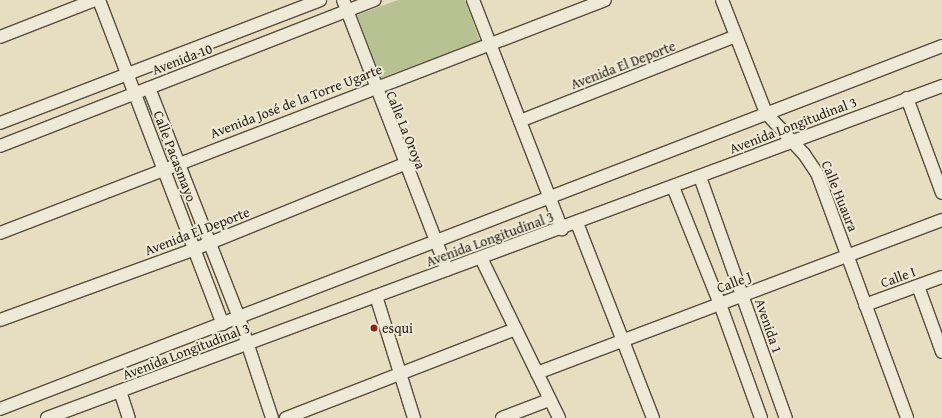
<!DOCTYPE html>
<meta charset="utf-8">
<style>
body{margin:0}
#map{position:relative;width:942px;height:418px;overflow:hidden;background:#e7dec2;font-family:"Gentium Book Plus",serif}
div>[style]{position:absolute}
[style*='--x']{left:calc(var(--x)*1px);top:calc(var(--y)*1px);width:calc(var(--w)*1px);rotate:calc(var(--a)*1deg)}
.green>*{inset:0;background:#b8c192}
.roads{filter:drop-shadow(1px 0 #574c3d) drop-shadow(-1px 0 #574c3d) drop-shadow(0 1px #574c3d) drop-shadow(0 -1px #574c3d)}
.minor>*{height:12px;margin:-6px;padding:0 6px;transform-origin:6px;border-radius:6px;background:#efead7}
.dots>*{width:11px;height:11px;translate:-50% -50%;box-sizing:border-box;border:2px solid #efead7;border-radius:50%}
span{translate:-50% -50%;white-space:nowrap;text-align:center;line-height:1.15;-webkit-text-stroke:4px #efead7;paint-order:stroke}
.street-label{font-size:14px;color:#271c11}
.poi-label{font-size:14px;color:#271c11}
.left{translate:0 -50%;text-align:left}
</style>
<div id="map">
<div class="green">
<i style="clip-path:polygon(398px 0,465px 0,480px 41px,381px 78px,357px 15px)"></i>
</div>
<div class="roads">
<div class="minor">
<i style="--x:99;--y:0;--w:347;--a:69.1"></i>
<i style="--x:343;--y:0;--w:289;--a:68.9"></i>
<i style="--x:473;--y:0;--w:246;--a:68.8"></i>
<i style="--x:722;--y:0;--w:121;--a:68.7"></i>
<i style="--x:766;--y:113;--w:56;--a:47.2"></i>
<i style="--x:804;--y:154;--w:23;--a:56"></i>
<i style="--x:817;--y:173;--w:261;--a:69.8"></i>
<i style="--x:0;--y:37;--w:102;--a:-21.3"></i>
<i style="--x:149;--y:88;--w:247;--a:68.6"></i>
<i style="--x:239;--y:318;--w:105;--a:71.7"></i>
<i style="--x:907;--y:98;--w:101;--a:69.8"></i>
<i style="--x:520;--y:121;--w:232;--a:-21.5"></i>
<i style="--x:0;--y:123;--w:343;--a:-21"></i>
<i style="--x:0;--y:146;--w:402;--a:-21.3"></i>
<i style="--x:700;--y:177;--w:256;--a:70.4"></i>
<i style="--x:673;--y:187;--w:126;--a:68.1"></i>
<i style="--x:720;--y:304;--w:121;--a:70.2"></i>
<i style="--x:577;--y:223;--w:209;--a:68.7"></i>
<i style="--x:0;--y:233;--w:648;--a:-21.06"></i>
<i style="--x:481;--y:258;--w:178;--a:64"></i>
<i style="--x:918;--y:286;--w:70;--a:70"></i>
<i style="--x:376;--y:296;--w:128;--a:72.7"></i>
<i style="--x:865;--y:305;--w:82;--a:-20"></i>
<i style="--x:0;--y:320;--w:208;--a:-20"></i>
<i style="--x:195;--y:249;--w:226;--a:-22.1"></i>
<i style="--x:537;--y:373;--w:433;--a:-20.7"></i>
<i style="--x:120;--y:391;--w:28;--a:72"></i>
<i style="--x:0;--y:409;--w:1010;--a:-21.07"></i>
<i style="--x:47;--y:418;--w:955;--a:-20.35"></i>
<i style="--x:286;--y:418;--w:246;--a:-21.2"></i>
<i style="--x:502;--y:418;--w:50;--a:-21"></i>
</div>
</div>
<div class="dots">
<i style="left:374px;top:328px;background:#8f2418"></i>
</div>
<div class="street-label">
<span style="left:182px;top:59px;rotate:-21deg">Avenida 10</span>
<span style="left:623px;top:65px;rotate:-21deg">Avenida El Deporte</span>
<span style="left:296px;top:101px;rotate:-21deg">Avenida José de la Torre Ugarte</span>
<span style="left:793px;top:125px;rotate:-21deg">Avenida Longitudinal 3</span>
<span style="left:406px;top:130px;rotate:68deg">Calle La Oroya</span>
<span style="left:175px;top:156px;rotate:69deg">Calle Pacasmayo</span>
<span style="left:840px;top:196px;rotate:68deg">Calle Huaura</span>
<span style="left:197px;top:231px;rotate:-21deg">Avenida El Deporte</span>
<span style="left:490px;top:239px;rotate:-20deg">Avenida Longitudinal 3</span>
<span style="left:898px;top:277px;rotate:-20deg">Calle I</span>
<span style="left:734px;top:282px;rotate:-21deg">Calle J</span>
<span style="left:769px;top:326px;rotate:71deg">Avenida 1</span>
<span style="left:186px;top:351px;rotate:-21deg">Avenida Longitudinal 3</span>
</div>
<div class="poi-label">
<span class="left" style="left:382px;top:328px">esqui</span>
</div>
</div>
